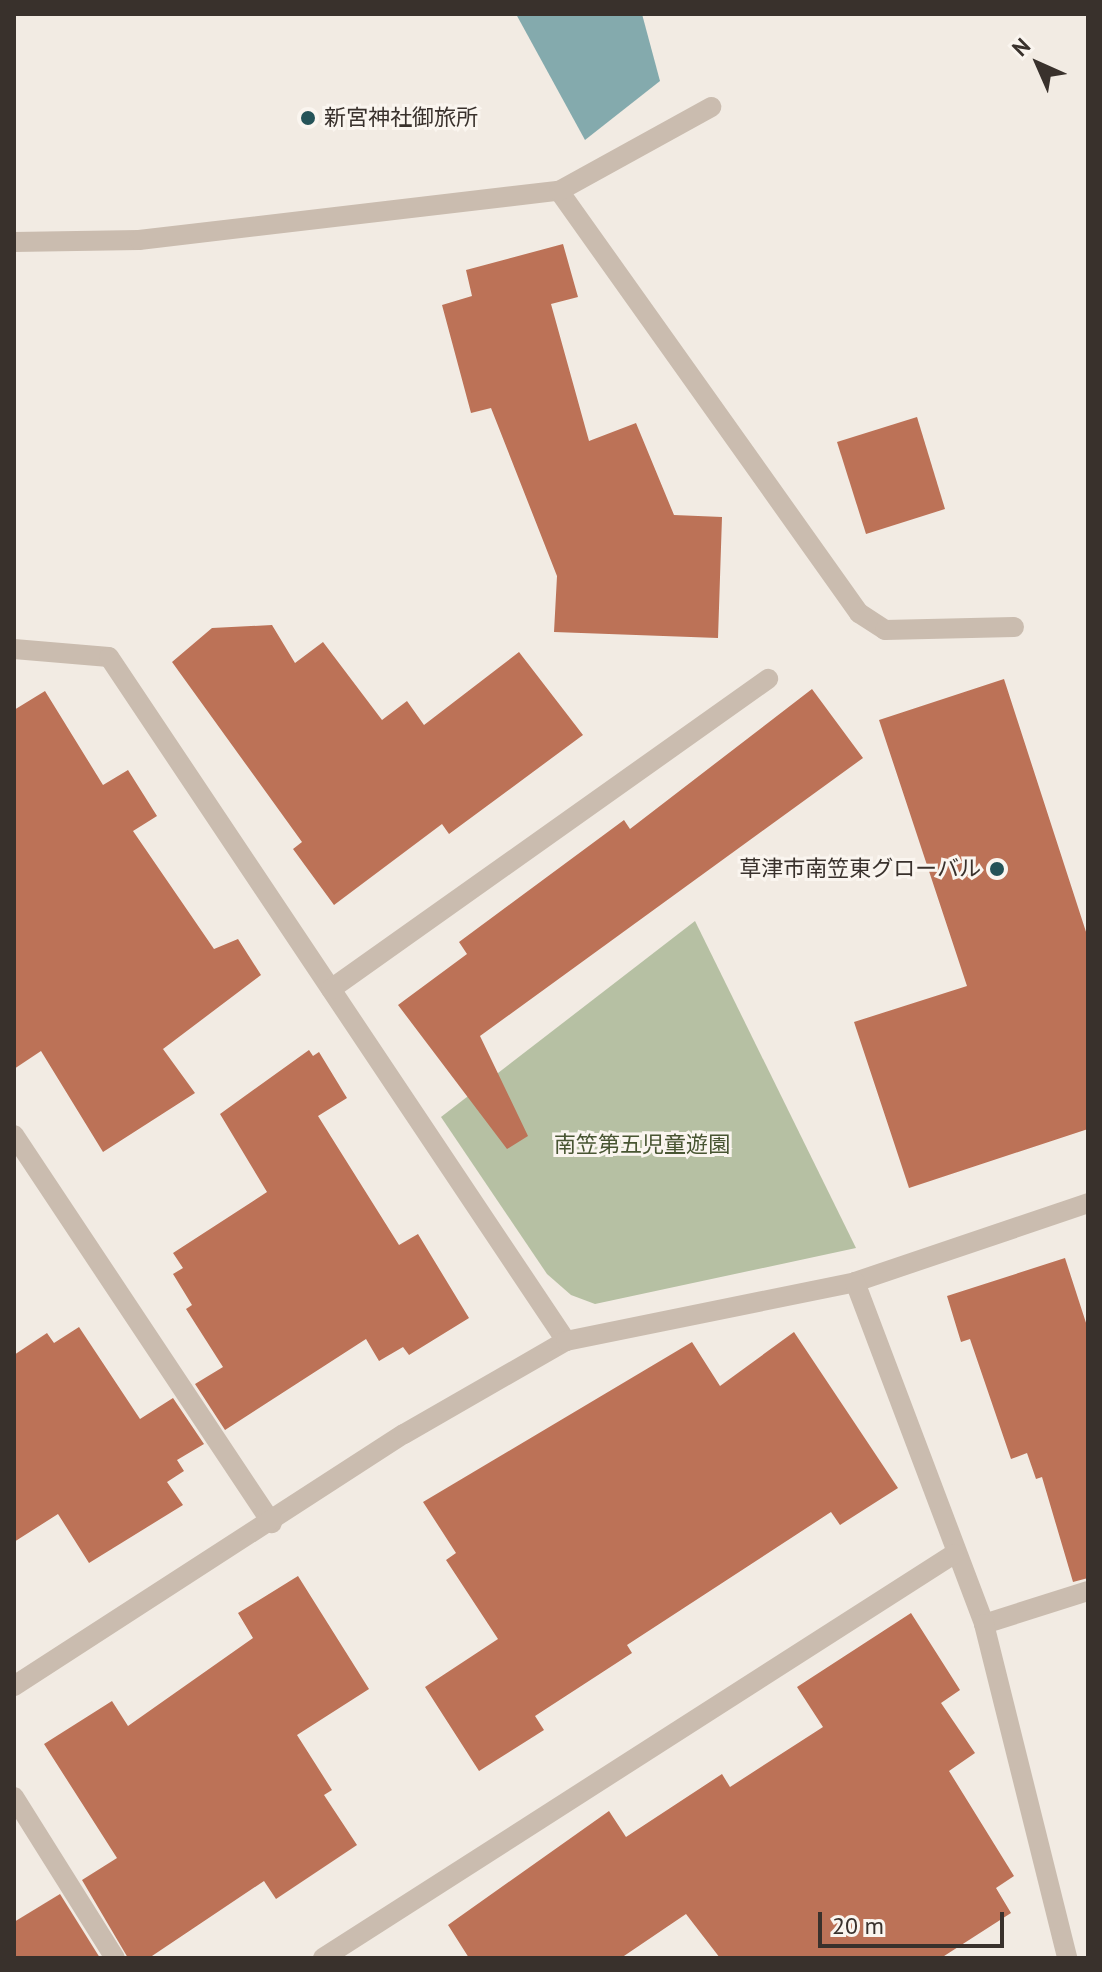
<!DOCTYPE html>
<meta charset="utf-8">
<style>
body{margin:0}
#map{position:relative;width:1102px;height:1972px;overflow:hidden;background:#f2ebe3;font-family:"PT Sans","Noto Sans JP",sans-serif}
div>[style]{position:absolute}
[style*='--x']{left:calc(var(--x)*1px);top:calc(var(--y)*1px);width:calc(var(--w)*1px);rotate:calc(var(--a)*1deg)}
.green>*{inset:0;background:#b6c0a3}
.water>*{inset:0;background:#84aaad}
.building>*{inset:0;background:#bc7257}
.street>*{height:20px;margin:-10px;padding:0 10px;transform-origin:10px;border-radius:10px;background:#cabcaf}
.dots>*{width:22px;height:22px;translate:-50% -50%;box-sizing:border-box;border:4px solid #faf5ef;border-radius:50%}
span{translate:-50% -50%;white-space:nowrap;text-align:center;line-height:1.15;-webkit-text-stroke:6px #faf5ef;paint-order:stroke}
.poi-label{font-size:22px;color:#39312c}
.left{translate:0 -50%;text-align:left}
.right{translate:-100% -50%;text-align:right}
.park-label{font-size:22px;color:#485532}
.frame{position:absolute;inset:0;border:16px solid #39312c;pointer-events:none}
.north{position:absolute;left:998px;top:24px;width:80px;height:80px;-webkit-text-stroke:6px #faf5ef;paint-order:stroke;rotate:315deg;font-size:22px;font-weight:700;line-height:32px;text-align:center;color:#39312c}
.north::after{content:'';display:block;margin:auto;width:28px;height:36px;background:#39312c;clip-path:polygon(50% 0,100% 100%,50% 72%,0 100%)}
.scale{position:absolute;left:818px;top:1912px;width:186px;height:36px;box-sizing:border-box;border:4px solid #39312c;border-top:0;padding-left:10px;font-size:24px;line-height:28px;white-space:nowrap;color:#39312c;-webkit-text-stroke:6px #faf5ef;paint-order:stroke}
</style>
<div id="map">
<div class="green">
<i style="clip-path:polygon(695px 921px,856px 1248px,595px 1304px,571px 1295px,547px 1274px,441px 1117px)"></i>
</div>
<div class="water">
<i style="clip-path:polygon(516px 14px,642px 14px,660px 81px,585px 140px)"></i>
</div>
<div class="building">
<i style="clip-path:polygon(563px 244px,578px 297px,551px 304px,589px 441px,636px 423px,674px 515px,722px 517px,718px 638px,554px 632px,557px 576px,491px 408px,471px 413px,442px 305px,472px 296px,466px 270px)"></i>
<i style="clip-path:polygon(917px 417px,945px 509px,866px 534px,837px 442px)"></i>
<i style="clip-path:polygon(272px 625px,295px 663px,323px 642px,382px 720px,407px 701px,424px 725px,519px 652px,583px 735px,449px 834px,442px 824px,334px 905px,293px 849px,302px 842px,172px 662px,212px 628px)"></i>
<i style="clip-path:polygon(1004px 679px,1088px 938px,1088px 1129px,909px 1188px,854px 1022px,967px 986px,879px 720px)"></i>
<i style="clip-path:polygon(812px 689px,863px 758px,480px 1036px,528px 1136px,507px 1149px,398px 1005px,467px 954px,459px 942px,624px 820px,630px 829px)"></i>
<i style="clip-path:polygon(45px 691px,103px 785px,128px 770px,157px 816px,133px 831px,214px 949px,238px 939px,261px 975px,163px 1049px,195px 1093px,103px 1152px,41px 1051px,14px 1069px,14px 710px)"></i>
<i style="clip-path:polygon(309px 1050px,313px 1056px,319px 1052px,347px 1098px,318px 1116px,399px 1245px,418px 1234px,469px 1318px,409px 1355px,403px 1347px,379px 1361px,366px 1339px,225px 1430px,195px 1384px,223px 1367px,186px 1309px,192px 1305px,173px 1274px,183px 1268px,173px 1253px,267px 1192px,220px 1114px)"></i>
<i style="clip-path:polygon(1065px 1258px,1088px 1329px,1088px 1578px,1073px 1582px,1042px 1477px,1036px 1479px,1027px 1453px,1011px 1459px,970px 1339px,961px 1342px,947px 1296px)"></i>
<i style="clip-path:polygon(79px 1327px,140px 1419px,173px 1398px,204px 1444px,177px 1460px,184px 1471px,167px 1482px,183px 1505px,89px 1563px,58px 1514px,14px 1542px,14px 1355px,47px 1333px,54px 1343px)"></i>
<i style="clip-path:polygon(794px 1332px,898px 1488px,840px 1525px,831px 1512px,627px 1645px,632px 1653px,535px 1716px,544px 1730px,479px 1771px,425px 1687px,498px 1639px,446px 1560px,456px 1553px,423px 1502px,692px 1342px,720px 1386px)"></i>
<i style="clip-path:polygon(298px 1576px,369px 1689px,297px 1735px,332px 1790px,324px 1795px,357px 1845px,276px 1899px,264px 1881px,149px 1958px,128px 1958px,82px 1880px,117px 1858px,44px 1744px,112px 1701px,128px 1726px,253px 1638px,238px 1613px)"></i>
<i style="clip-path:polygon(911px 1613px,960px 1690px,941px 1703px,975px 1753px,949px 1771px,1014px 1876px,996px 1888px,1011px 1913px,941px 1958px,720px 1958px,686px 1914px,621px 1958px,469px 1958px,448px 1925px,609px 1811px,626px 1837px,722px 1774px,730px 1787px,823px 1727px,797px 1687px)"></i>
<i style="clip-path:polygon(60px 1894px,100px 1958px,14px 1958px,14px 1922px)"></i>
</div>
<div class="street">
<i style="--x:559;--y:191;--w:518;--a:54.59"></i>
<i style="--x:859;--y:613;--w:31;--a:33"></i>
<i style="--x:885;--y:630;--w:129;--a:-1.3"></i>
<i style="--x:14;--y:242;--w:125;--a:-0.9"></i>
<i style="--x:139;--y:240;--w:423;--a:-6.7"></i>
<i style="--x:559;--y:191;--w:174;--a:-28.9"></i>
<i style="--x:14;--y:649;--w:95;--a:4.8"></i>
<i style="--x:109;--y:657;--w:823;--a:56.25"></i>
<i style="--x:331;--y:989;--w:536;--a:-35.35"></i>
<i style="--x:14;--y:1135;--w:466;--a:56.4"></i>
<i style="--x:855;--y:1282;--w:246;--a:-18.7"></i>
<i style="--x:984;--y:1624;--w:109;--a:-17.6"></i>
<i style="--x:14;--y:1686;--w:464;--a:-32.9"></i>
<i style="--x:404;--y:1434;--w:187;--a:-29.9"></i>
<i style="--x:566;--y:1341;--w:295;--a:-11.5"></i>
<i style="--x:855;--y:1282;--w:366;--a:69.3"></i>
<i style="--x:984;--y:1624;--w:344;--a:76"></i>
<i style="--x:14;--y:1797;--w:190;--a:57.9"></i>
<i style="--x:323;--y:1958;--w:749;--a:-32.63"></i>
</div>
<div class="dots">
<i style="left:308px;top:118px;background:#255358"></i>
<i style="left:997px;top:869px;background:#255358"></i>
</div>
<div class="poi-label">
<span class="left" style="left:324px;top:118px">新宮神社御旅所</span>
<span class="right" style="left:981px;top:869px">草津市南笠東グローバル</span>
</div>
<div class="park-label">
<span style="left:642px;top:1145px">南笠第五児童遊園</span>
</div>
<div class="frame"></div>
<div class="north">N</div>
<div class="scale">20 m</div>
</div>
